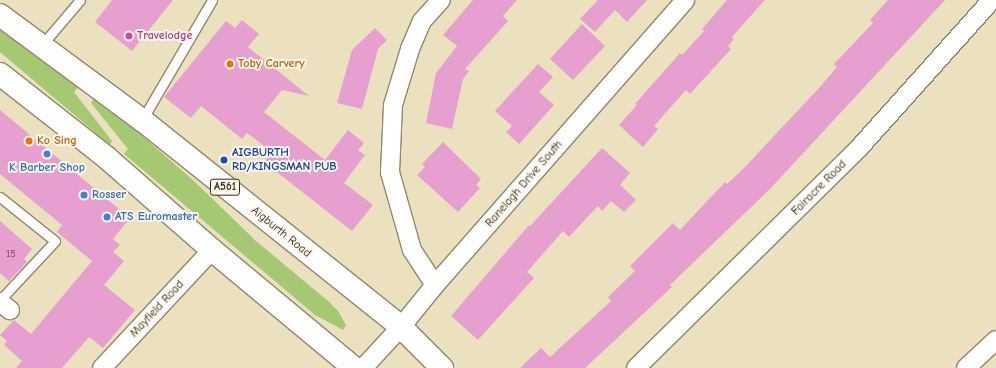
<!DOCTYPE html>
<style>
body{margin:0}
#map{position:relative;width:996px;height:368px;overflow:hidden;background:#ebe1be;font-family:"Comic Neue",sans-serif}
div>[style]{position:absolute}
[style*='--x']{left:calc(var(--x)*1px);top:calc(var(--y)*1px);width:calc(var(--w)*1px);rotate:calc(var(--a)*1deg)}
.green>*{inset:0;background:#a5c973}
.building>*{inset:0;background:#e6a0cf}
.roads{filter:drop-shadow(1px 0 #93866e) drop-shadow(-1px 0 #93866e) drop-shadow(0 1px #93866e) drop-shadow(0 -1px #93866e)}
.service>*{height:9px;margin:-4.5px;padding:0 4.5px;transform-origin:4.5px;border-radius:4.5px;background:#fff}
.minor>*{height:18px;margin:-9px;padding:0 9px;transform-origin:9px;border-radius:9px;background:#fff}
.trunk>*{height:22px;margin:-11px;padding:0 11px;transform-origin:11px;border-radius:11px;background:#fff}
.dots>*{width:11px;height:11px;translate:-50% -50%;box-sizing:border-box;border:2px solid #fbf7ec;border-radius:50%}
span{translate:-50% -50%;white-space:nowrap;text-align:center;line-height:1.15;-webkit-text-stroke:4px #fbf7ec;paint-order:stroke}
.number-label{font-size:10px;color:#66484a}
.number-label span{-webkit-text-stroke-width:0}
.shield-label span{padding:1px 3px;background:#fbf7ec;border:1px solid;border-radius:3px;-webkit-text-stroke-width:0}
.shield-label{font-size:11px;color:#3b2a1e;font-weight:700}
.hotel-label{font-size:12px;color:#b23c85;font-weight:700}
.left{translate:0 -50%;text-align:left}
.food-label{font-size:12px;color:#c56008;font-weight:700}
.transit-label{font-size:12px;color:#164399;font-weight:700}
.shop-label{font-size:12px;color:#366cbe;font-weight:700}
.street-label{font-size:12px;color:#3b2a1e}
</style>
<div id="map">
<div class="green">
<i style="clip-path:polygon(0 27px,78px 87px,74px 92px,112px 141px,110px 145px,0 52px)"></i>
<i style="clip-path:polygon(94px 98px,124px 120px,194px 181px,256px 241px,328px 301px,338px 311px,346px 325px,343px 330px,315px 315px,124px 154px,128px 149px,91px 103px)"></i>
</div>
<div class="building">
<i style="clip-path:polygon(112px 0,173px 0,132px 51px,95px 22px)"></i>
<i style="clip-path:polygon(473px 0,517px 0,503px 16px,508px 21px,465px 69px,469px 71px,463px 79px,452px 129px,426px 123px,436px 73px,457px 46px,443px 35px)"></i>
<i style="clip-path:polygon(598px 0,647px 0,627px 22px,615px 10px,595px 32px,580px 19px)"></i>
<i style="clip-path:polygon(727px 0,765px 0,732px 37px,734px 39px,728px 46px,731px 49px,690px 94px,686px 90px,654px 126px,658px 129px,643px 147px,619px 125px,637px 105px,635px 104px,680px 53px,682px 55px,704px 31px,702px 29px)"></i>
<i style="clip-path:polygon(888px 0,945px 0,769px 190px,670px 285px,672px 287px,585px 368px,520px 368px,541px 348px,550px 357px,611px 301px,608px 297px,635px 271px,630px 266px,673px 223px,680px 230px,725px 182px,727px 184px,745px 167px,819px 88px,837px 67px,834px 64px,873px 23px,870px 20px)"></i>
<i style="clip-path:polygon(242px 20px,259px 34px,248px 47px,309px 96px,282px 90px,264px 112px,325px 160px,348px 130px,364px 143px,358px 150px,365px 155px,344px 183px,373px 205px,352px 231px,264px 162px,272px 152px,247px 133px,242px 139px,201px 106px,191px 118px,164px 97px,226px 21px,235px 28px)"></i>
<i style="clip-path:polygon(582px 24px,605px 46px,573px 80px,550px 59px)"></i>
<i style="clip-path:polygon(375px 28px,387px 40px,378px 49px,362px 109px,337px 103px,352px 50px)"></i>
<i style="clip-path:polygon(538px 64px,553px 77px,539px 92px,554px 105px,519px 144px,506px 132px,512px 126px,495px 111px)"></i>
<i style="clip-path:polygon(0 110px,130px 218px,113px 239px,120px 245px,113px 252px,124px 261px,104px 285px,135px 310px,103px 348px,89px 337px,62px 368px,16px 368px,22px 361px,4px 345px,7px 341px,0 335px,14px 320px,31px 334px,92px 261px,57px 232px,62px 225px,0 174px)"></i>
<i style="clip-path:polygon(443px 142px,481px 179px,476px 185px,480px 188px,458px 212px,417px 175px,425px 167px,422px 164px)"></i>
<i style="clip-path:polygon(602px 148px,630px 173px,620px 185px,636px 200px,624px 212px,611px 201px,602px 211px,598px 206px,569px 237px,563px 231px,527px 272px,534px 278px,478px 340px,451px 316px,529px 225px,530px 226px)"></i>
<i style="clip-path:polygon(0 221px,32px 249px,24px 259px,27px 262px,9px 281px,0 273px)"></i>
</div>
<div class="roads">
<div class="service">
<i style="--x:41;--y:46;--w:60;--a:-49.7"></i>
<i style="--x:142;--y:120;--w:139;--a:-59.7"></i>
<i style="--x:0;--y:197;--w:70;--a:38.7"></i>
<i style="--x:55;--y:241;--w:81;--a:133"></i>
</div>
<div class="minor">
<i style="--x:435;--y:285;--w:42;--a:-123.3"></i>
<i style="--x:412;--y:250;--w:81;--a:-105.8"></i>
<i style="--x:390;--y:172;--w:67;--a:-87.4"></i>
<i style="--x:393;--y:105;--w:59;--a:-73.1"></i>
<i style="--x:410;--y:49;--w:30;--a:-67"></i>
<i style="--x:422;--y:21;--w:28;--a:-48"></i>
<i style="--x:0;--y:302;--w:13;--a:39"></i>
<i style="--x:102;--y:368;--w:161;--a:-47"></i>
<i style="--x:363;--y:368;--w:56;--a:-47.2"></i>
<i style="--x:401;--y:327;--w:54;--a:-51"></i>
<i style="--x:435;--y:285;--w:379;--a:-48.7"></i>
<i style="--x:636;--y:368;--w:313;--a:-44.6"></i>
<i style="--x:859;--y:148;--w:199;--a:-48.1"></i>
<i style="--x:966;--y:368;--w:41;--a:-43"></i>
</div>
<div class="trunk">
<i style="--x:0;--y:15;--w:177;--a:36.5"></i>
<i style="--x:142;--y:120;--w:332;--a:38.6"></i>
<i style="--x:401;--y:327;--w:58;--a:45"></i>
<i style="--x:0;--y:74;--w:136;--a:38.1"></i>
<i style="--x:107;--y:158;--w:140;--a:41.2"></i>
<i style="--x:212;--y:250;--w:185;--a:39.7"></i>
</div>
</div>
<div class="dots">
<i style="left:129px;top:36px;background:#d1479c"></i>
<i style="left:230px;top:64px;background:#e8710a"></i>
<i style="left:29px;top:141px;background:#e8710a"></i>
<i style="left:47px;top:154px;background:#3f7fe0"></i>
<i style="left:224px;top:160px;background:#1a4fb4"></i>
<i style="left:84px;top:195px;background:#3f7fe0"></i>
<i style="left:107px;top:217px;background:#3f7fe0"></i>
</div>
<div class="number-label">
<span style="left:11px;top:255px">15</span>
</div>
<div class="shield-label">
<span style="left:225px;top:187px">A561</span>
</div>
<div class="hotel-label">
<span class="left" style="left:137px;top:36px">Travelodge</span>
</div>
<div class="food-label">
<span class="left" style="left:238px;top:64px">Toby Carvery</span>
<span class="left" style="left:37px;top:141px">Ko Sing</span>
</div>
<div class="transit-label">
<span class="left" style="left:232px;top:160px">AIGBURTH<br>RD/KINGSMAN PUB</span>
</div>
<div class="shop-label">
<span style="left:47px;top:168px">K Barber Shop</span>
<span class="left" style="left:92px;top:195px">Rosser</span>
<span class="left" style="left:115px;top:217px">ATS Euromaster</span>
</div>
<div class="street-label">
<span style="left:524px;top:184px;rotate:-49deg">Ranelagh Drive South</span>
<span style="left:819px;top:188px;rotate:-45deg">Fairacre Road</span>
<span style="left:281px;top:232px;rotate:39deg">Aigburth Road</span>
<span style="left:157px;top:309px;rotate:-47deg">Mayfield Road</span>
</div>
</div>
